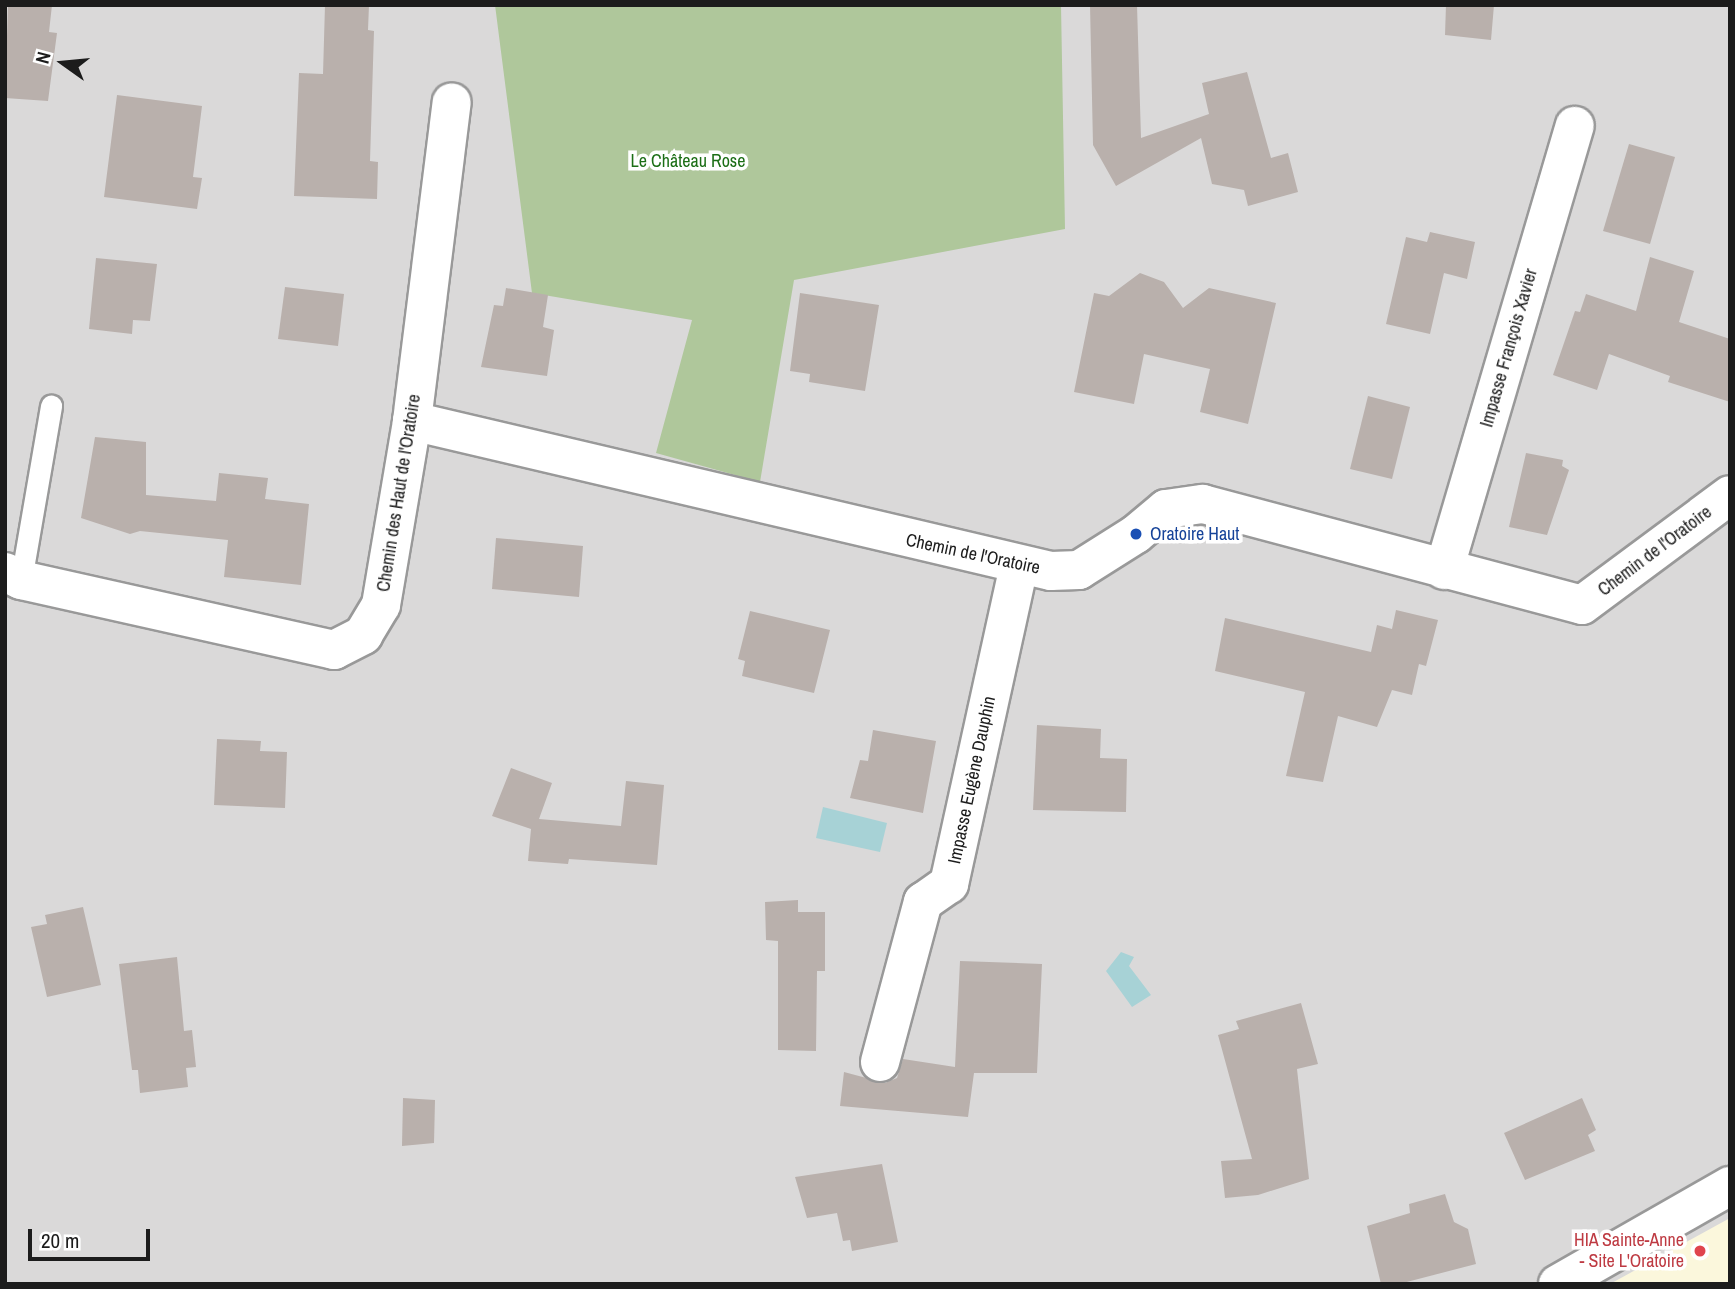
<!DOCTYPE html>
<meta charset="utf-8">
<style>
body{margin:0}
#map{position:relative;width:1735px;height:1289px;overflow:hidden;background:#ece7e2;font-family:"Archivo Narrow",sans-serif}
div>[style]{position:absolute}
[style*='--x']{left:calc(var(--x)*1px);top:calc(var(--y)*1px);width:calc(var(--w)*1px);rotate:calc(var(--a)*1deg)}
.residential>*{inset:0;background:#dad9d9}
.education>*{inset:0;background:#fbf7dc}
.forest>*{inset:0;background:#afc79b}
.water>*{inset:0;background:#a7d2d6}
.building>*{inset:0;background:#b9b0ac}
.roads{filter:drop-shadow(2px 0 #999) drop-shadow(-2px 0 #999) drop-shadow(0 2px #999) drop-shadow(0 -2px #999)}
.lane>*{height:21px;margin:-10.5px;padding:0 10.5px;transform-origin:10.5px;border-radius:10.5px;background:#fff}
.street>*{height:38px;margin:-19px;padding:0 19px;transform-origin:19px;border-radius:19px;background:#fff}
.dots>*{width:19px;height:19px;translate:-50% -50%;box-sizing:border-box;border:4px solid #fff;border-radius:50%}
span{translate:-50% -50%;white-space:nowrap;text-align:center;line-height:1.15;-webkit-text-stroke:7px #fff;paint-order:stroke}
.park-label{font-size:18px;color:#1c6e16}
.street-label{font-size:18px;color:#1c1c1c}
.transit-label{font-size:18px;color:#164399}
.left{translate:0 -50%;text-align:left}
.health-label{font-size:18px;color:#be3a42}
.right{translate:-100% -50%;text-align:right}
.frame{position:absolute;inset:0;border:7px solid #1c1c1c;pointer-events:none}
.north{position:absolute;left:28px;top:28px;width:70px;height:70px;-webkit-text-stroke:5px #fff;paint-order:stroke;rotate:285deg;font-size:19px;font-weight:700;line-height:28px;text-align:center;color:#1c1c1c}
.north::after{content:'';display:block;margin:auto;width:24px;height:32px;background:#1c1c1c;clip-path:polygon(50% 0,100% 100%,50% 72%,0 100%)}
.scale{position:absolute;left:28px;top:1229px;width:122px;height:32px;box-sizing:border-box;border:4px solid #1c1c1c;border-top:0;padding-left:9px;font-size:21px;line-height:24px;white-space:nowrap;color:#1c1c1c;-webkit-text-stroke:5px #fff;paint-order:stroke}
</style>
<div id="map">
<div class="residential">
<i style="clip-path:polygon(5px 5px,1730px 5px,1730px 1284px,5px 1284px)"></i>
</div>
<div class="education">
<i style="clip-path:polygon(1730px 1218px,1730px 1284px,1610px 1284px)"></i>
</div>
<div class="forest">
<i style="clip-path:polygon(495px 5px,1061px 5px,1065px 229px,794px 280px,760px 482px,656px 453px,692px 320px,532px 293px)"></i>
</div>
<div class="water">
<i style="clip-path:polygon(823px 807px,887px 823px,880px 852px,816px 838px)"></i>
<i style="clip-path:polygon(1121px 952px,1134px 957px,1129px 966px,1151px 995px,1132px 1007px,1106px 971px)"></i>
</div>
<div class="building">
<i style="clip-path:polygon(8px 5px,52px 5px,49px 32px,57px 33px,48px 101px,5px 98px)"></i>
<i style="clip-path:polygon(325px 5px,369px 5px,368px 30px,374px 31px,370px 161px,378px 162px,377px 199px,294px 196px,299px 73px,323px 74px)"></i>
<i style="clip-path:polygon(1090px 5px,1137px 5px,1141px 138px,1209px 114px,1202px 83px,1247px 72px,1271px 158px,1288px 153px,1298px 192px,1248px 206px,1244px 190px,1212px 184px,1201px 138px,1116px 186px,1093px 145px)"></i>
<i style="clip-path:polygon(1446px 5px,1494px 5px,1491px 40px,1445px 35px)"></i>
<i style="clip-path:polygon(117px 95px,202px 106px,193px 177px,202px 178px,197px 209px,104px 197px)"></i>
<i style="clip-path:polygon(1629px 144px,1675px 157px,1650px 244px,1603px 231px)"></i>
<i style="clip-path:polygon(1430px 232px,1475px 242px,1467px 279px,1444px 273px,1430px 334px,1386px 324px,1406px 237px,1427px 242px)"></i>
<i style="clip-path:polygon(1650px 257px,1694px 271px,1679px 322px,1730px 339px,1730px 402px,1668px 382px,1670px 376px,1609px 354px,1597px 390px,1553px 375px,1575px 311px,1580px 312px,1586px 294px,1636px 311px)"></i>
<i style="clip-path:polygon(96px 258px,157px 264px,150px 321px,133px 320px,132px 334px,89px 329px)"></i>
<i style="clip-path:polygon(1140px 273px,1164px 282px,1183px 308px,1209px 288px,1276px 303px,1248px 424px,1200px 412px,1210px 369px,1144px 354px,1134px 404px,1074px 392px,1094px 293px,1109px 296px)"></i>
<i style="clip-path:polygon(285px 287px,344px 294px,338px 346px,278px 339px)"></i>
<i style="clip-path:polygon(506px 288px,548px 295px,543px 327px,554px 330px,547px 376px,481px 367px,494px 305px,503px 306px)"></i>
<i style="clip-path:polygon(800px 293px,879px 305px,865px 391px,809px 382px,810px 374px,790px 371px)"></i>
<i style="clip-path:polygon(1368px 396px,1410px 407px,1392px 479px,1350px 469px)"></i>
<i style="clip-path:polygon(95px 437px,146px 442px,146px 495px,216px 501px,219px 473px,268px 478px,265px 499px,309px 504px,301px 585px,224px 577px,228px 540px,140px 531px,130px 534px,81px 518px)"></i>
<i style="clip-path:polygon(1526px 453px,1563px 460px,1562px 466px,1569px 470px,1547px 535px,1509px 527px)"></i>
<i style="clip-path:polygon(496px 538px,583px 546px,579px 597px,492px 589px)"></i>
<i style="clip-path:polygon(1396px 610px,1438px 620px,1426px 666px,1419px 664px,1412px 695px,1392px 690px,1377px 727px,1338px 716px,1323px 782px,1286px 776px,1305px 692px,1215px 671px,1225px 618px,1371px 652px,1377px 625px,1392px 629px)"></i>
<i style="clip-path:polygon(750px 611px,830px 630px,814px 693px,742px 676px,745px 661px,738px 659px)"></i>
<i style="clip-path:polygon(1037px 725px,1101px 729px,1100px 758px,1127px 759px,1126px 812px,1033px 810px)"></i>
<i style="clip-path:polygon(873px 730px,936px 741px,923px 813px,850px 798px,860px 760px,868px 761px)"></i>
<i style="clip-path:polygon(217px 739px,261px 741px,260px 751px,287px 752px,285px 808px,214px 805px)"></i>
<i style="clip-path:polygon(511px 768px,552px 783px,539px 819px,621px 826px,626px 781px,664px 785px,657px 865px,569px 859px,568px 864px,528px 861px,531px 829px,492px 816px)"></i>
<i style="clip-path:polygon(798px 900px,798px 912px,825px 912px,825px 971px,817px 971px,816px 1051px,778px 1050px,778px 941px,766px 940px,765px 902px)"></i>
<i style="clip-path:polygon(83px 907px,101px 985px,47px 997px,31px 927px,47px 924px,45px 915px)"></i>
<i style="clip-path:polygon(177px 957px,184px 1031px,192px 1030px,196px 1067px,186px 1068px,188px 1087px,140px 1093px,138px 1070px,132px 1070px,119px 964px)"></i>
<i style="clip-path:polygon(960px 961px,1042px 964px,1037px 1073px,974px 1073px,968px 1117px,840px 1106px,844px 1072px,885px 1083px,897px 1078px,903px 1059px,955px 1067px)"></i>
<i style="clip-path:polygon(1301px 1003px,1318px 1064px,1297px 1069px,1309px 1179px,1258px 1195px,1225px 1198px,1221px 1161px,1252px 1159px,1218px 1035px,1239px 1029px,1236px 1021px)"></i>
<i style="clip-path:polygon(403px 1098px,435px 1100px,434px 1143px,402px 1146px)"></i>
<i style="clip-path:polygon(1582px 1098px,1596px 1130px,1588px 1135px,1595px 1151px,1525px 1180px,1504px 1133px)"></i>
<i style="clip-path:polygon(882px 1164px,898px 1242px,852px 1251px,850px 1240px,843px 1241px,837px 1213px,807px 1218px,795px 1177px)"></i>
<i style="clip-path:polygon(1445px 1194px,1454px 1222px,1468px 1229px,1476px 1264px,1399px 1284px,1381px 1284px,1367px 1226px,1410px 1213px,1409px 1204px)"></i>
</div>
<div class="roads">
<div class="lane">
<i style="--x:21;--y:580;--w:177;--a:-80.2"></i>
</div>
<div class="street">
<i style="--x:412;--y:421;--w:656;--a:13.21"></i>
<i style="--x:1051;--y:571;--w:28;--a:-2"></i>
<i style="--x:1079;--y:570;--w:67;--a:-32.3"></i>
<i style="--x:1136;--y:534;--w:39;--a:-40"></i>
<i style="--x:1166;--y:509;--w:37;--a:-8"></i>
<i style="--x:1203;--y:504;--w:392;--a:14.9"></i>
<i style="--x:1582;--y:605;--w:184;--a:-36.6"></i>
<i style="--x:1444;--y:570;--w:463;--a:-73.6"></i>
<i style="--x:5;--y:572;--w:18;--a:27"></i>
<i style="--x:21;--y:580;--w:321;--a:12.6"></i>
<i style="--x:334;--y:650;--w:33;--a:-27"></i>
<i style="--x:363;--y:635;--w:35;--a:-59"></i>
<i style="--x:381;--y:605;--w:187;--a:-80.4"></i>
<i style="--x:412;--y:421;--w:321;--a:-82.9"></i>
<i style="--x:880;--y:1062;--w:166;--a:-75"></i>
<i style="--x:923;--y:902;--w:32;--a:-35"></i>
<i style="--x:949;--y:884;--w:326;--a:-77.6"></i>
<i style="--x:1558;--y:1284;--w:198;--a:-29.7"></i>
</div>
</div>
<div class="dots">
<i style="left:1136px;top:534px;background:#1a4fb4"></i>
<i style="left:1700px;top:1251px;background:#e0444e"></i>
</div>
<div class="park-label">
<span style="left:688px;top:161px">Le Château Rose</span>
</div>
<div class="street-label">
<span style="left:1509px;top:348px;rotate:-74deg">Impasse François Xavier</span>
<span style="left:399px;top:493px;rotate:-81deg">Chemin des Haut de l'Oratoire</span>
<span style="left:1655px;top:551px;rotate:-37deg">Chemin de l'Oratoire</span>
<span style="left:973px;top:554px;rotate:12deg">Chemin de l'Oratoire</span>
<span style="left:972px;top:780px;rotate:-78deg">Impasse Eugène Dauphin</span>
</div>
<div class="transit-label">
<span class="left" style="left:1150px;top:534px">Oratoire Haut</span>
</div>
<div class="health-label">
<span class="right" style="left:1684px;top:1251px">HIA Sainte-Anne<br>- Site L'Oratoire</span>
</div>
<div class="frame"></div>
<div class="north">N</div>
<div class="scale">20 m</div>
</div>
